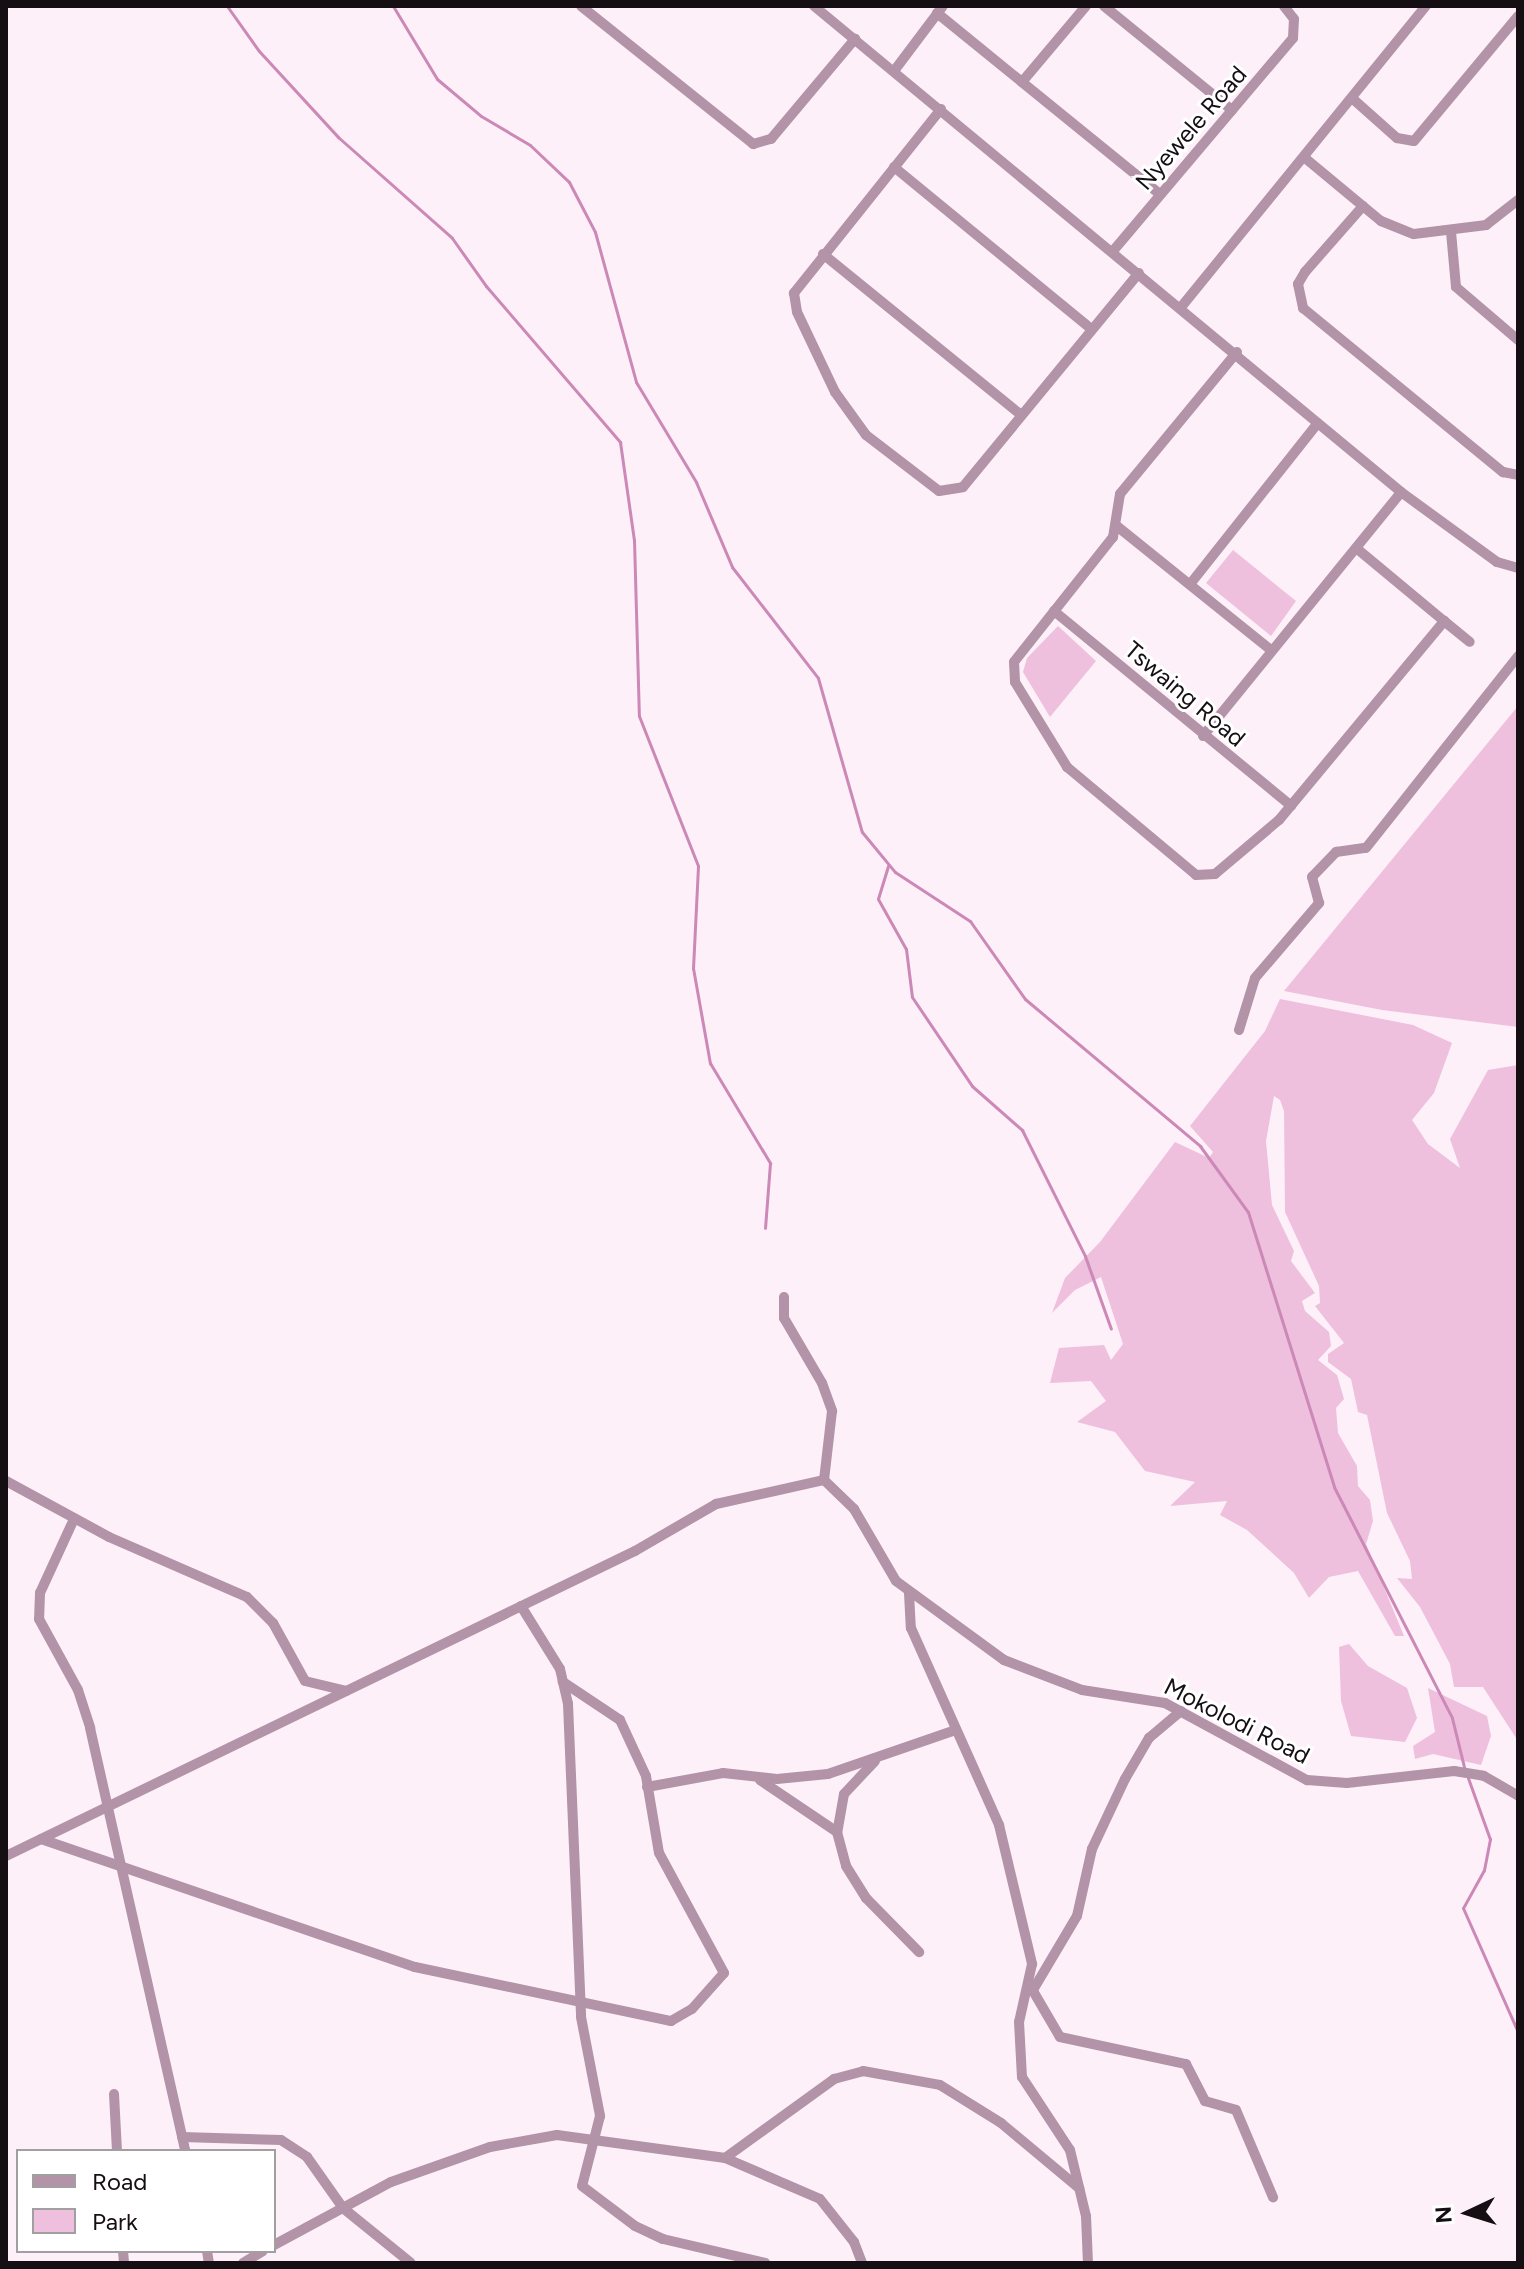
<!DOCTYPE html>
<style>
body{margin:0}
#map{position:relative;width:1524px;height:2269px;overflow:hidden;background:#fdf0f8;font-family:Figtree,sans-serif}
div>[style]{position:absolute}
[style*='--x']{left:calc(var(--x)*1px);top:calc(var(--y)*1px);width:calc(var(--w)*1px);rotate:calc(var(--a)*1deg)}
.green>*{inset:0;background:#eec0dd}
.stream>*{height:3px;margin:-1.5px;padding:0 1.5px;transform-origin:1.5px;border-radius:1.5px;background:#cc88b6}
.minor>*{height:10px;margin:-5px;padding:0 5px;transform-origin:5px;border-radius:5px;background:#b293a7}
span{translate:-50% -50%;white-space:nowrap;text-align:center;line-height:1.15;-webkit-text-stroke:6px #fff;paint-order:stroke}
.street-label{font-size:24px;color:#150e12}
.frame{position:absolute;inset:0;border:8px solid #150e12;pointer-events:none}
.legend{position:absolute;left:16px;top:2149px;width:260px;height:104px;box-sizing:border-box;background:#fff;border:2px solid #a19fa0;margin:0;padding:10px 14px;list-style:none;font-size:24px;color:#150e12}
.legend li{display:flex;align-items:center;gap:16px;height:40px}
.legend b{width:40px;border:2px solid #a19fa0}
.north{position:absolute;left:1428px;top:2173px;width:80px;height:80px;-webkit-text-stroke:6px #fff;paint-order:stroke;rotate:266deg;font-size:22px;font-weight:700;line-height:32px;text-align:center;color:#150e12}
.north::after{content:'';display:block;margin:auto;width:28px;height:36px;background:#150e12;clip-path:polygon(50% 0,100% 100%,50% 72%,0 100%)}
</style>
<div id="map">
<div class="green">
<i style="clip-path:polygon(1233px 550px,1296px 601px,1271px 636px,1206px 583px)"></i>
<i style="clip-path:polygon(1058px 626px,1096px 661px,1050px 717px,1023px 672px,1027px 658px)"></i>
<i style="clip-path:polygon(1518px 706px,1518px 1027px,1382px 1010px,1284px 991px)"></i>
<i style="clip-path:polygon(1280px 999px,1413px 1025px,1452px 1043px,1434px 1093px,1412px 1120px,1428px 1144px,1460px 1168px,1450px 1139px,1488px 1070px,1518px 1065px,1518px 1741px,1483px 1687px,1454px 1687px,1450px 1664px,1420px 1607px,1397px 1578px,1412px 1579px,1410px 1561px,1387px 1513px,1367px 1415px,1358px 1412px,1351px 1379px,1328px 1362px,1328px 1354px,1344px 1343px,1315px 1306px,1320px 1303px,1319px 1286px,1285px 1212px,1284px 1111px,1280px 1100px,1274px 1096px,1266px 1141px,1272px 1205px,1294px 1251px,1291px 1261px,1315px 1293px,1302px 1301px,1305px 1311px,1329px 1332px,1331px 1346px,1318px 1360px,1337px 1375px,1344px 1399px,1336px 1408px,1338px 1433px,1357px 1466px,1358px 1486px,1370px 1500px,1373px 1521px,1366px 1544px,1404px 1636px,1395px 1636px,1358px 1571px,1329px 1577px,1309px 1598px,1294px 1573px,1247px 1530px,1220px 1515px,1227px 1501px,1170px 1506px,1195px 1482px,1145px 1471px,1115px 1432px,1077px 1422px,1106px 1401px,1091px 1381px,1050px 1383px,1059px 1348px,1104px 1345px,1111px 1360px,1123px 1344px,1101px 1277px,1075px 1290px,1052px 1313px,1065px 1278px,1100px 1242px,1175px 1142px,1209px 1158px,1213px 1152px,1190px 1126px,1265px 1031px)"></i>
<i style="clip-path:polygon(1349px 1644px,1368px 1666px,1407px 1688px,1417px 1718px,1405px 1742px,1351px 1736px,1341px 1701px,1339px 1647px)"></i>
<i style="clip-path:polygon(1428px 1688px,1487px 1716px,1491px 1736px,1481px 1765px,1433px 1754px,1415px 1759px,1413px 1746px,1435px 1732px)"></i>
</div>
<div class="stream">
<i style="--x:227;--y:6;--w:55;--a:54.6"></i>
<i style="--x:259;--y:51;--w:117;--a:47.4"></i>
<i style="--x:338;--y:137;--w:152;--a:41.5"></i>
<i style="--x:452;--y:238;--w:59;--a:54.7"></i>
<i style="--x:486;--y:286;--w:206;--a:49.3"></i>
<i style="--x:620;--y:442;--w:99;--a:81.9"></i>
<i style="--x:634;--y:540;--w:176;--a:88.4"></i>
<i style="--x:639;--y:716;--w:161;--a:68.5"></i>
<i style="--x:698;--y:866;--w:102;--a:92.8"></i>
<i style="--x:693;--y:968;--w:97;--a:79.9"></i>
<i style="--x:710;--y:1063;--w:117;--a:59"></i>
<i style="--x:770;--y:1163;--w:65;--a:94.4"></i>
<i style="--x:393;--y:6;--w:85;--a:58.9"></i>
<i style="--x:437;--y:79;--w:57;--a:40.1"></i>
<i style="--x:481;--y:116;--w:57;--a:30.6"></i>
<i style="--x:530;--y:145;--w:54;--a:43.5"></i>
<i style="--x:569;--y:182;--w:56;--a:62.5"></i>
<i style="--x:595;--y:232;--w:156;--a:74.7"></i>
<i style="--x:636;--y:382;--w:117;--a:59"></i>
<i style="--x:696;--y:482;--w:92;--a:67"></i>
<i style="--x:732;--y:567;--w:140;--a:52.2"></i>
<i style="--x:818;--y:678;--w:160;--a:74.1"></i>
<i style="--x:862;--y:832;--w:52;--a:50.5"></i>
<i style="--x:895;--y:872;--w:90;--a:33.2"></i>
<i style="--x:970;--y:921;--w:95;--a:54.8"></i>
<i style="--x:1025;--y:999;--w:229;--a:40"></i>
<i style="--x:1200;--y:1146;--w:82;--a:54"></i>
<i style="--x:1248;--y:1212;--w:288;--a:72.6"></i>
<i style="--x:1334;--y:1487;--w:259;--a:62.9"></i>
<i style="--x:1452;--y:1718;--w:55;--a:76.2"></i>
<i style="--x:888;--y:866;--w:34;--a:107"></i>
<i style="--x:878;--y:899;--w:57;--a:60.8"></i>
<i style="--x:906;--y:949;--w:48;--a:82.9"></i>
<i style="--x:912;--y:997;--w:107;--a:56"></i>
<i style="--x:972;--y:1086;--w:67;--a:41.3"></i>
<i style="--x:1022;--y:1130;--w:141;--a:63.4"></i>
<i style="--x:1085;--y:1256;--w:77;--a:70.4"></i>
<i style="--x:1468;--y:1778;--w:65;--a:70.2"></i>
<i style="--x:1490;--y:1839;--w:32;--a:101"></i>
<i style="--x:1484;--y:1870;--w:43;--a:118.9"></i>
<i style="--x:1463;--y:1908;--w:136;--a:66.1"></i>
</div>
<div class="minor">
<i style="--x:581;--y:6;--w:221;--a:38.7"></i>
<i style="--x:753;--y:144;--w:19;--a:-16"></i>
<i style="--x:771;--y:139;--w:131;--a:-50"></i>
<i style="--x:814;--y:6;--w:762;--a:39.62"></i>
<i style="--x:1401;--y:492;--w:119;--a:36.1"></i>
<i style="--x:1497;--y:562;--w:22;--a:16"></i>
<i style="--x:1104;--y:6;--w:165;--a:39.1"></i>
<i style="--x:937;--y:13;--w:287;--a:39.1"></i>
<i style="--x:894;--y:71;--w:81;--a:-53"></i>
<i style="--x:1022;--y:82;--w:99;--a:-49.9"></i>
<i style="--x:1353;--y:99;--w:59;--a:41.6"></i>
<i style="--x:1397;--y:138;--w:17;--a:10"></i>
<i style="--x:1414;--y:141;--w:163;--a:-50.2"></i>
<i style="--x:941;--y:109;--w:236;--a:128.6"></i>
<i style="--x:794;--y:293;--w:19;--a:81"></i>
<i style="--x:797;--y:312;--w:89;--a:64.6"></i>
<i style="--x:835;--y:392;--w:53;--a:54.2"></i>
<i style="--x:866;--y:435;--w:92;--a:37.5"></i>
<i style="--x:939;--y:491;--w:24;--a:-9"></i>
<i style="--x:963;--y:487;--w:277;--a:-50.6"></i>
<i style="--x:1305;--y:158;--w:99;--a:39.7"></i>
<i style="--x:1381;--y:221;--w:35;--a:22"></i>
<i style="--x:1414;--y:234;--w:73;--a:-7.1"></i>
<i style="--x:1486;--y:225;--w:41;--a:-38"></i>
<i style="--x:894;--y:167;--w:254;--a:39.4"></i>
<i style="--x:1363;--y:206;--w:88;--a:131.3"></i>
<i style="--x:1305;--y:272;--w:14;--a:120"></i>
<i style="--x:1298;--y:284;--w:25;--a:78"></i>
<i style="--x:1303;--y:308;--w:259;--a:39.4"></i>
<i style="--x:1503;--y:472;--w:15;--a:11"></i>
<i style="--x:1451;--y:232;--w:55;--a:84.8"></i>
<i style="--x:1456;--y:287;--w:82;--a:40.5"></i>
<i style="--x:1113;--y:251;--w:279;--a:-49.8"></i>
<i style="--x:1293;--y:38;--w:19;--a:-87"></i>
<i style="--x:1294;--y:19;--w:16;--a:-128"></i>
<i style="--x:823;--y:254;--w:254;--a:39.1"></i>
<i style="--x:1182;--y:306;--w:387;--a:-50.9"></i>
<i style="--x:1237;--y:352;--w:184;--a:129.5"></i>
<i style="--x:1120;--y:494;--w:44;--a:99.2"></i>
<i style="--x:1113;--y:537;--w:159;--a:128.4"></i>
<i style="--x:1014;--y:662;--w:20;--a:87"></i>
<i style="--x:1015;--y:682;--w:100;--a:58.5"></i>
<i style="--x:1067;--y:767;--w:168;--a:39.9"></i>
<i style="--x:1196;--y:875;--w:19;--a:-3"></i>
<i style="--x:1215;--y:874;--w:84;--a:-40.2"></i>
<i style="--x:1279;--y:820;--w:259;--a:-50.3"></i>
<i style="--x:1444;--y:621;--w:114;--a:-140.3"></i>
<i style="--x:1118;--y:527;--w:196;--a:38.8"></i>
<i style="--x:1191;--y:583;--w:204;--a:-51.6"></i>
<i style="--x:1054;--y:611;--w:307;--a:39.4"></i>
<i style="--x:1444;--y:621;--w:33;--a:39"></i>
<i style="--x:1203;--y:736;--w:314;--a:-50.9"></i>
<i style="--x:1239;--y:1030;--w:54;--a:-72.9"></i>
<i style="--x:1255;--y:978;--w:99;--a:-49.5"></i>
<i style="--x:1319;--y:903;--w:27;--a:-105"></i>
<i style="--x:1312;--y:877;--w:35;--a:-46"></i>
<i style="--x:1336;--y:852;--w:30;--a:-8"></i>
<i style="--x:1366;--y:848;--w:245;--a:-51.6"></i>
<i style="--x:784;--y:1297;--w:21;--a:90"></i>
<i style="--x:784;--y:1318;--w:75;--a:59.7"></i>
<i style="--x:822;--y:1383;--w:30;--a:70"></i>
<i style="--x:832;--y:1411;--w:69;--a:96.6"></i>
<i style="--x:824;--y:1480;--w:42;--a:44"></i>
<i style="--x:854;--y:1509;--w:83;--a:59.7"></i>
<i style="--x:896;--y:1581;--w:134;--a:36.2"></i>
<i style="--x:1004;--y:1660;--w:84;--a:21"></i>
<i style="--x:1082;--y:1690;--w:84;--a:8.9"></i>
<i style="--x:1165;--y:1703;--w:162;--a:28.5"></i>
<i style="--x:1307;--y:1780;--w:40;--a:4.3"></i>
<i style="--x:1347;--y:1783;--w:108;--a:-6.4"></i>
<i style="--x:1454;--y:1771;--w:30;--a:9"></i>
<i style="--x:1484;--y:1776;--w:39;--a:30"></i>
<i style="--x:6;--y:1481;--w:117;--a:28.5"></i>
<i style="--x:109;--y:1537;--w:150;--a:23.5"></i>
<i style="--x:247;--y:1597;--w:37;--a:45"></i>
<i style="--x:273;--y:1623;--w:66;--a:61.1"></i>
<i style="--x:305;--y:1681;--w:42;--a:13.7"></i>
<i style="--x:74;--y:1519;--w:81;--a:114.7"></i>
<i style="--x:40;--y:1593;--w:26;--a:92"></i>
<i style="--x:39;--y:1619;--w:81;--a:61.2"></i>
<i style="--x:78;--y:1690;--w:40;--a:72"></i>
<i style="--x:90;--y:1728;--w:434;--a:77.3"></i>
<i style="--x:909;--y:1593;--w:35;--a:87"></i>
<i style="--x:911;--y:1628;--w:216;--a:65.9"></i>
<i style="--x:999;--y:1825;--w:143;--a:76.6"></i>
<i style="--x:1032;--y:1964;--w:59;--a:102.6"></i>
<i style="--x:1019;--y:2022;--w:55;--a:86.9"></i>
<i style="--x:1022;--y:2077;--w:87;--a:56.7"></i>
<i style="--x:1070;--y:2150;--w:68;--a:76.4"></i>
<i style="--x:1086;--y:2216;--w:47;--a:87.6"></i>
<i style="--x:521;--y:1606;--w:74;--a:58.2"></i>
<i style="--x:560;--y:1669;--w:36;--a:77"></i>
<i style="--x:568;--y:1704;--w:313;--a:87.6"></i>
<i style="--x:581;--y:2017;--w:101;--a:79.1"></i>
<i style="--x:600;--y:2116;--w:72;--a:104.4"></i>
<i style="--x:582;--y:2186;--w:66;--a:37"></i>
<i style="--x:635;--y:2226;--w:31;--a:25"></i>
<i style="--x:663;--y:2239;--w:105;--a:13.2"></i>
<i style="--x:875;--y:1761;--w:45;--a:133.2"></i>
<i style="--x:844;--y:1794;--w:39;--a:100"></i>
<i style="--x:837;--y:1832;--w:35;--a:75"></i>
<i style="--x:846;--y:1866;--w:38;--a:58"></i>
<i style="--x:866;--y:1898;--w:76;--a:45.5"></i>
<i style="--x:760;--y:1780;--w:93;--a:34"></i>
<i style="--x:647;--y:1787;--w:77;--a:-10.4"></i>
<i style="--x:723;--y:1773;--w:54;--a:6.3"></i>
<i style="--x:777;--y:1779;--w:51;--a:-5.6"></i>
<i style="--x:828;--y:1774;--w:135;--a:-19"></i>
<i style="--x:41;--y:1839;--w:395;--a:18.9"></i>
<i style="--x:415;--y:1967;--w:262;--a:11.9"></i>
<i style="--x:671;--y:2021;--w:24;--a:-30"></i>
<i style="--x:692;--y:2009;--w:48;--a:-48.4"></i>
<i style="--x:724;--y:1973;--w:136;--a:-118.4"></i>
<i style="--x:659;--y:1853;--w:78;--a:-99.6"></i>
<i style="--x:646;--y:1776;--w:62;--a:-114.9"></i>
<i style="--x:620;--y:1720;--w:69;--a:-146.3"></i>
<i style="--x:6;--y:1856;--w:699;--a:-25.87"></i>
<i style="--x:635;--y:1551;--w:94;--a:-30.1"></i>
<i style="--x:716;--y:1504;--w:111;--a:-12.5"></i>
<i style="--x:1029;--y:1984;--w:61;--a:59.7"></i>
<i style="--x:1060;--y:2037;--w:129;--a:12.1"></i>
<i style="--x:1186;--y:2064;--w:42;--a:62.8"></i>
<i style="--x:1205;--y:2101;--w:32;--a:16"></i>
<i style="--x:1236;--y:2110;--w:95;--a:67"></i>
<i style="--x:1033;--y:1990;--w:86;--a:-59.3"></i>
<i style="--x:1077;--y:1916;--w:69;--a:-77.4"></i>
<i style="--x:1092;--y:1849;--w:77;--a:-64.8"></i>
<i style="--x:1125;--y:1779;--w:48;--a:-59.7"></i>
<i style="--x:1149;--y:1738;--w:42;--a:-40.2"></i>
<i style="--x:114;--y:2094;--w:57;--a:87"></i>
<i style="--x:182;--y:2137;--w:99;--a:1.7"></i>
<i style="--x:281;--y:2140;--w:31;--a:33"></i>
<i style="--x:307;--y:2157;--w:62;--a:54.8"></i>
<i style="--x:343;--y:2208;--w:87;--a:39"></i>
<i style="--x:725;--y:2158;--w:135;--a:-35.9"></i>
<i style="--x:834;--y:2079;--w:30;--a:-15"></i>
<i style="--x:863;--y:2071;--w:78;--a:10.3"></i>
<i style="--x:940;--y:2085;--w:72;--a:31.9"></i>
<i style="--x:1001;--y:2123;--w:102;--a:39.8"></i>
<i style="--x:274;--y:2245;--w:133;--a:-28.3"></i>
<i style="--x:391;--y:2182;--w:105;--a:-19.5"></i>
<i style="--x:490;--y:2147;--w:68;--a:-10.2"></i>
<i style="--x:557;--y:2135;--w:170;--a:7.8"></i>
<i style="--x:725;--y:2158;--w:103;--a:23.3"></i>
<i style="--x:820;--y:2199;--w:55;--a:51.7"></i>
<i style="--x:854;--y:2242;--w:22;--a:69"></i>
<i style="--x:123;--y:2251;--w:12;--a:85"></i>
<i style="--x:207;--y:2251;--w:12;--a:81"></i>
<i style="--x:243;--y:2263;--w:23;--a:-31"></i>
</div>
<div class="street-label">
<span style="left:1191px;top:128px;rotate:-49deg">Nyewele Road</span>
<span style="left:1185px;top:694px;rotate:40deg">Tswaing Road</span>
<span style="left:1237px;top:1721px;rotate:27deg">Mokolodi Road</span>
</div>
<div class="frame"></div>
<ul class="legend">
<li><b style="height:10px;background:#b293a7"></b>Road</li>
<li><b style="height:22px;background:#eec0dd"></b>Park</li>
</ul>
<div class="north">N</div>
</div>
